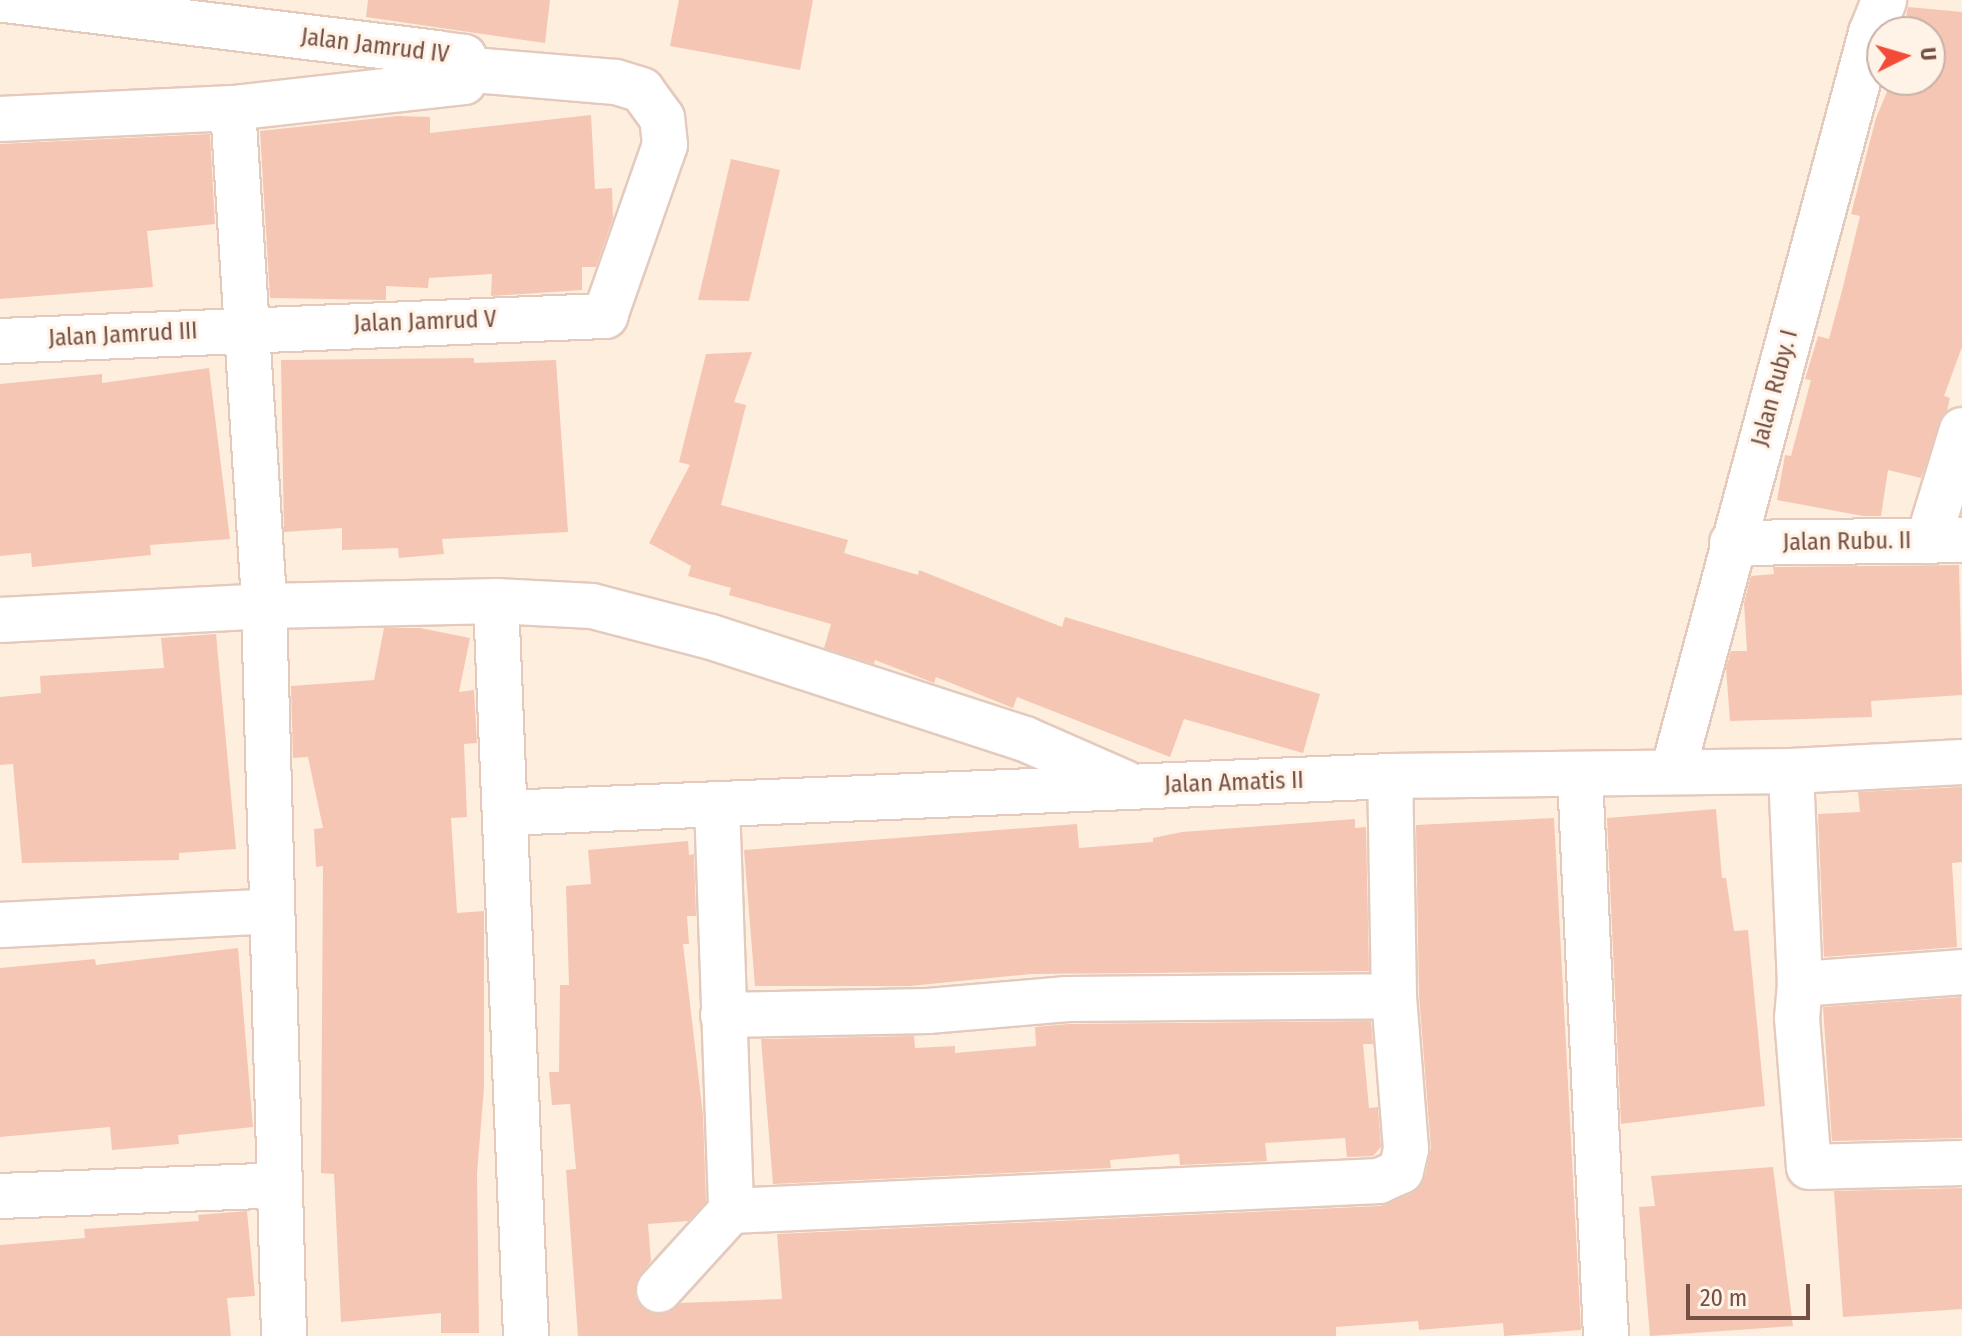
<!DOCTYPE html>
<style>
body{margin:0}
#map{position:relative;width:1962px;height:1336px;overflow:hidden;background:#feeede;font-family:"Fira Sans Condensed",sans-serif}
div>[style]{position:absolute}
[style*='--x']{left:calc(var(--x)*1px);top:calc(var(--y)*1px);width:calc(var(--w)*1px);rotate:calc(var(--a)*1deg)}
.building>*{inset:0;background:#f5c6b4}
.roads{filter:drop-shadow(2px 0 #e4cabd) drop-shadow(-2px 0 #e4cabd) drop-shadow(0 2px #e4cabd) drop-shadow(0 -2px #e4cabd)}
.minor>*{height:44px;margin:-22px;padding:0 22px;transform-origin:22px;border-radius:22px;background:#fff}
span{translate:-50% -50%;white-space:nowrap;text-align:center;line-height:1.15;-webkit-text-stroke:6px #fff2e6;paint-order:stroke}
.street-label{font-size:24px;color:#755045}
.north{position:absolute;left:1866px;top:16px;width:80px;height:80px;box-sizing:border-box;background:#fff2e6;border:2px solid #c8b1a6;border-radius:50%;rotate:85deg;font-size:22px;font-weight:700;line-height:32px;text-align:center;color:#755045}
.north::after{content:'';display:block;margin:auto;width:28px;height:36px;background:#f24c39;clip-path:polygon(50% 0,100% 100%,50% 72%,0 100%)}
.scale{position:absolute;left:1686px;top:1284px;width:124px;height:36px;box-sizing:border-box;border:4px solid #755045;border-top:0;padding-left:10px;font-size:24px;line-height:28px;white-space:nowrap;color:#755045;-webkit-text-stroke:6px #fff2e6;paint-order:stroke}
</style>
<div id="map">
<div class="building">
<i style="clip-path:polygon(368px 0,550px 0,545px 43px,366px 17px)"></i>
<i style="clip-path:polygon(679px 0,813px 0,800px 70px,670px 46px)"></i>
<i style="clip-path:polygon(1908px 7px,1962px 12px,1962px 347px,1944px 396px,1950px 398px,1947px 411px,1921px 478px,1888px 470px,1881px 516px,1863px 516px,1777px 500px,1785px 455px,1791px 456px,1811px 380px,1805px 379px,1818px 336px,1829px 339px,1843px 287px,1860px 216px,1851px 214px,1876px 118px,1892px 80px,1930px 80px,1930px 32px,1903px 32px)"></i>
<i style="clip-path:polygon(591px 115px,595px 189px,612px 188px,613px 218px,596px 267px,582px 267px,582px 290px,491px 296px,492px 274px,429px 278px,428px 288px,386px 286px,386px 300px,270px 298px,260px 131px,398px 116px,430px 117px,430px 133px)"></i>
<i style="clip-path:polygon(210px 134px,215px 224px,147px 231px,153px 287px,0 299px,0 144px)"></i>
<i style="clip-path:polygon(731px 159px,780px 170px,749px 301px,698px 300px)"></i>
<i style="clip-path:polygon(752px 352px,734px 402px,746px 405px,721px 505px,848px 540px,844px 553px,918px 575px,919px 570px,1062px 627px,1065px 617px,1320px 694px,1303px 753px,1184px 719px,1170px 757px,1017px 697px,1013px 708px,936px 677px,934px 683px,875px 660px,874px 664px,824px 648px,831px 624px,729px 595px,731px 588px,688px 576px,691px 566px,649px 543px,690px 465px,679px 462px,706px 354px)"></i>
<i style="clip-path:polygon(474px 358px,474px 363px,556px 360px,568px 532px,442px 539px,444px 554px,399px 558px,398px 548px,342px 550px,342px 528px,284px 532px,281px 360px)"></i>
<i style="clip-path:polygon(209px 368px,230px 539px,150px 545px,151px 555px,32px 567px,31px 553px,0 556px,0 384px,102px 374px,102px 383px)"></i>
<i style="clip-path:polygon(1959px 565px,1962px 695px,1871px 701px,1872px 717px,1730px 721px,1726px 668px,1731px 651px,1747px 651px,1744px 603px,1751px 576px,1774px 574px,1773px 567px)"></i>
<i style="clip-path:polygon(384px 628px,420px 628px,470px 638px,459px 692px,474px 690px,477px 743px,464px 744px,467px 817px,451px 818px,457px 913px,484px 911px,484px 1088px,477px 1173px,479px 1333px,441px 1333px,441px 1313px,341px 1322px,334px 1174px,321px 1173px,323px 866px,316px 867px,314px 829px,323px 828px,308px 757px,293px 758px,291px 686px,374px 680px)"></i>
<i style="clip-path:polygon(216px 634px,236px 849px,179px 853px,179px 860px,22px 863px,13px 764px,0 765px,0 697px,41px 693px,40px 676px,164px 668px,161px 638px)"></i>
<i style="clip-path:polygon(1962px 787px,1962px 862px,1952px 863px,1957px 947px,1824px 957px,1818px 814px,1860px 812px,1858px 792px)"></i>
<i style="clip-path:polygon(1716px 809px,1722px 878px,1726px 878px,1734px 931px,1748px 930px,1765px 1106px,1621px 1124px,1607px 818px)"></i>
<i style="clip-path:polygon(1554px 818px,1581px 1330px,1504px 1336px,1503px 1323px,1419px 1330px,1418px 1321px,1336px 1327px,1336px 1336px,578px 1336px,566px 1170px,576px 1169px,570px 1104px,552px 1105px,549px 1072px,559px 1072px,560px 985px,569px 985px,566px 886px,591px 884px,588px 850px,688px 841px,689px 855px,694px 854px,696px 916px,687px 916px,689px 944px,683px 944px,703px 1115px,706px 1202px,688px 1221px,648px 1224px,651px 1261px,635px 1284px,635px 1297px,654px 1314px,667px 1313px,681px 1303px,782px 1299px,777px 1234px,1380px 1206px,1411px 1194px,1425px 1177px,1431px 1148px,1419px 995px,1416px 825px)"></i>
<i style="clip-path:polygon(1355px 819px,1355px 828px,1366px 827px,1369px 971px,1031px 974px,910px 986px,755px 986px,744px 850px,1077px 824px,1079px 848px,1153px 842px,1153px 838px,1182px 832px)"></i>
<i style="clip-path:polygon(238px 948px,253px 1127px,178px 1135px,179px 1144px,112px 1150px,110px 1127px,0 1137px,0 968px,95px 959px,96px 965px)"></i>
<i style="clip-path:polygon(1961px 997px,1962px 1138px,1832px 1141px,1823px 1007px)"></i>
<i style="clip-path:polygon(1371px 1021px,1373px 1044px,1363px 1044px,1369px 1108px,1378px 1107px,1381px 1147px,1373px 1156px,1347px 1157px,1345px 1138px,1265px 1143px,1267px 1161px,1180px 1165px,1179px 1154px,1110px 1160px,1111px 1168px,773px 1184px,761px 1039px,914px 1036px,915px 1048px,955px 1046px,955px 1053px,1036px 1046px,1035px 1027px,1068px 1024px)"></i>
<i style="clip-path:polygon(1773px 1167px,1793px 1326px,1650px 1336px,1639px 1207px,1655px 1206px,1651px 1176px)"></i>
<i style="clip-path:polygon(1962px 1188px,1962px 1309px,1843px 1317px,1834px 1191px)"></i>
<i style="clip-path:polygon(247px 1211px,255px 1296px,227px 1298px,231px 1336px,0 1336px,0 1245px,85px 1238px,84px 1229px,199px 1221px,198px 1215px)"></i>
</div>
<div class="roads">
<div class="minor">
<i style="--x:233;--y:108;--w:499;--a:86.4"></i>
<i style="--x:264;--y:606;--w:730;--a:88.43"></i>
<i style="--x:0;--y:119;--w:233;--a:-2.7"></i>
<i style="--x:233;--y:108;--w:232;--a:-6.4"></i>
<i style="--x:464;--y:82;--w:14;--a:-60"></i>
<i style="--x:0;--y:341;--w:606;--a:-2.37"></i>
<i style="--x:605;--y:316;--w:181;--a:-70.7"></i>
<i style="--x:665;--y:145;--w:27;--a:-96"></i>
<i style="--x:662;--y:118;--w:34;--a:-126"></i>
<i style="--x:642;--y:90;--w:28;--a:-163"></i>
<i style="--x:615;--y:82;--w:144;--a:-175.2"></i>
<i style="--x:471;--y:70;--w:15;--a:-118"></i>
<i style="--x:464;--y:57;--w:27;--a:-172"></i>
<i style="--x:437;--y:53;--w:437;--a:-173"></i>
<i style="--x:1928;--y:541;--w:116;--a:-73"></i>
<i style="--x:1732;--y:543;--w:230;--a:-0.7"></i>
<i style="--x:496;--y:601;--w:96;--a:3"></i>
<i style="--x:592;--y:606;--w:123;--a:14.6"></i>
<i style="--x:711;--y:637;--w:330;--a:18"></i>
<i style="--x:1025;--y:739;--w:109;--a:23.7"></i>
<i style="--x:0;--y:620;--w:264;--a:-3"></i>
<i style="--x:264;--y:606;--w:232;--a:-1.2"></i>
<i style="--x:496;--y:601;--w:736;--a:87.66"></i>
<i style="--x:1673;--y:771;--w:764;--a:-74.98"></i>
<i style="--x:1871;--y:33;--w:35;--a:-68"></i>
<i style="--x:1791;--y:771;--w:213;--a:87.6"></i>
<i style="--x:1800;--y:984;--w:34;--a:95"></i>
<i style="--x:1797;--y:1018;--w:149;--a:85.4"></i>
<i style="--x:1809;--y:1167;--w:153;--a:-1.5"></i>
<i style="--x:1580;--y:776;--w:561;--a:87.34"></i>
<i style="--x:717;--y:804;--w:407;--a:88"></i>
<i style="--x:731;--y:1211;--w:649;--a:-2.65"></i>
<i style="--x:1379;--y:1181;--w:24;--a:-24"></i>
<i style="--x:1401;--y:1171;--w:23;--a:-77"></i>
<i style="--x:1406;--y:1149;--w:153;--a:-94.5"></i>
<i style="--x:1394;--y:996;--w:220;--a:-91"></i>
<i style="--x:505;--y:813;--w:886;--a:-2.39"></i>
<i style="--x:1390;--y:776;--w:401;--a:-0.7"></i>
<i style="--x:1791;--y:771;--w:171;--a:-3"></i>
<i style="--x:0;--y:925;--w:272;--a:-2.9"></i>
<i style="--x:1800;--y:984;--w:162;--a:-4.2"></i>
<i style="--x:723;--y:1015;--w:205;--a:-1.1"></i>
<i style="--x:928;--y:1011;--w:140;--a:-4.9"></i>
<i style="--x:1067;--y:999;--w:327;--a:-0.5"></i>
<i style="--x:0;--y:1196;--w:280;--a:-2.2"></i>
<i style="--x:659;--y:1290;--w:107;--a:-47.7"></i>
</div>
</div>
<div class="street-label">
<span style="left:375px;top:46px;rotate:7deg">Jalan Jamrud IV</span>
<span style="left:425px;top:322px;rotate:-2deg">Jalan Jamrud V</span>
<span style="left:123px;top:335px;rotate:-3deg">Jalan Jamrud III</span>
<span style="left:1775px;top:388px;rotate:-75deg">Jalan Ruby. I</span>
<span style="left:1847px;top:542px;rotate:-1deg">Jalan Rubu. II</span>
<span style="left:1234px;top:783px;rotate:-2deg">Jalan Amatis II</span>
</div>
<div class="north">U</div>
<div class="scale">20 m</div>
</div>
